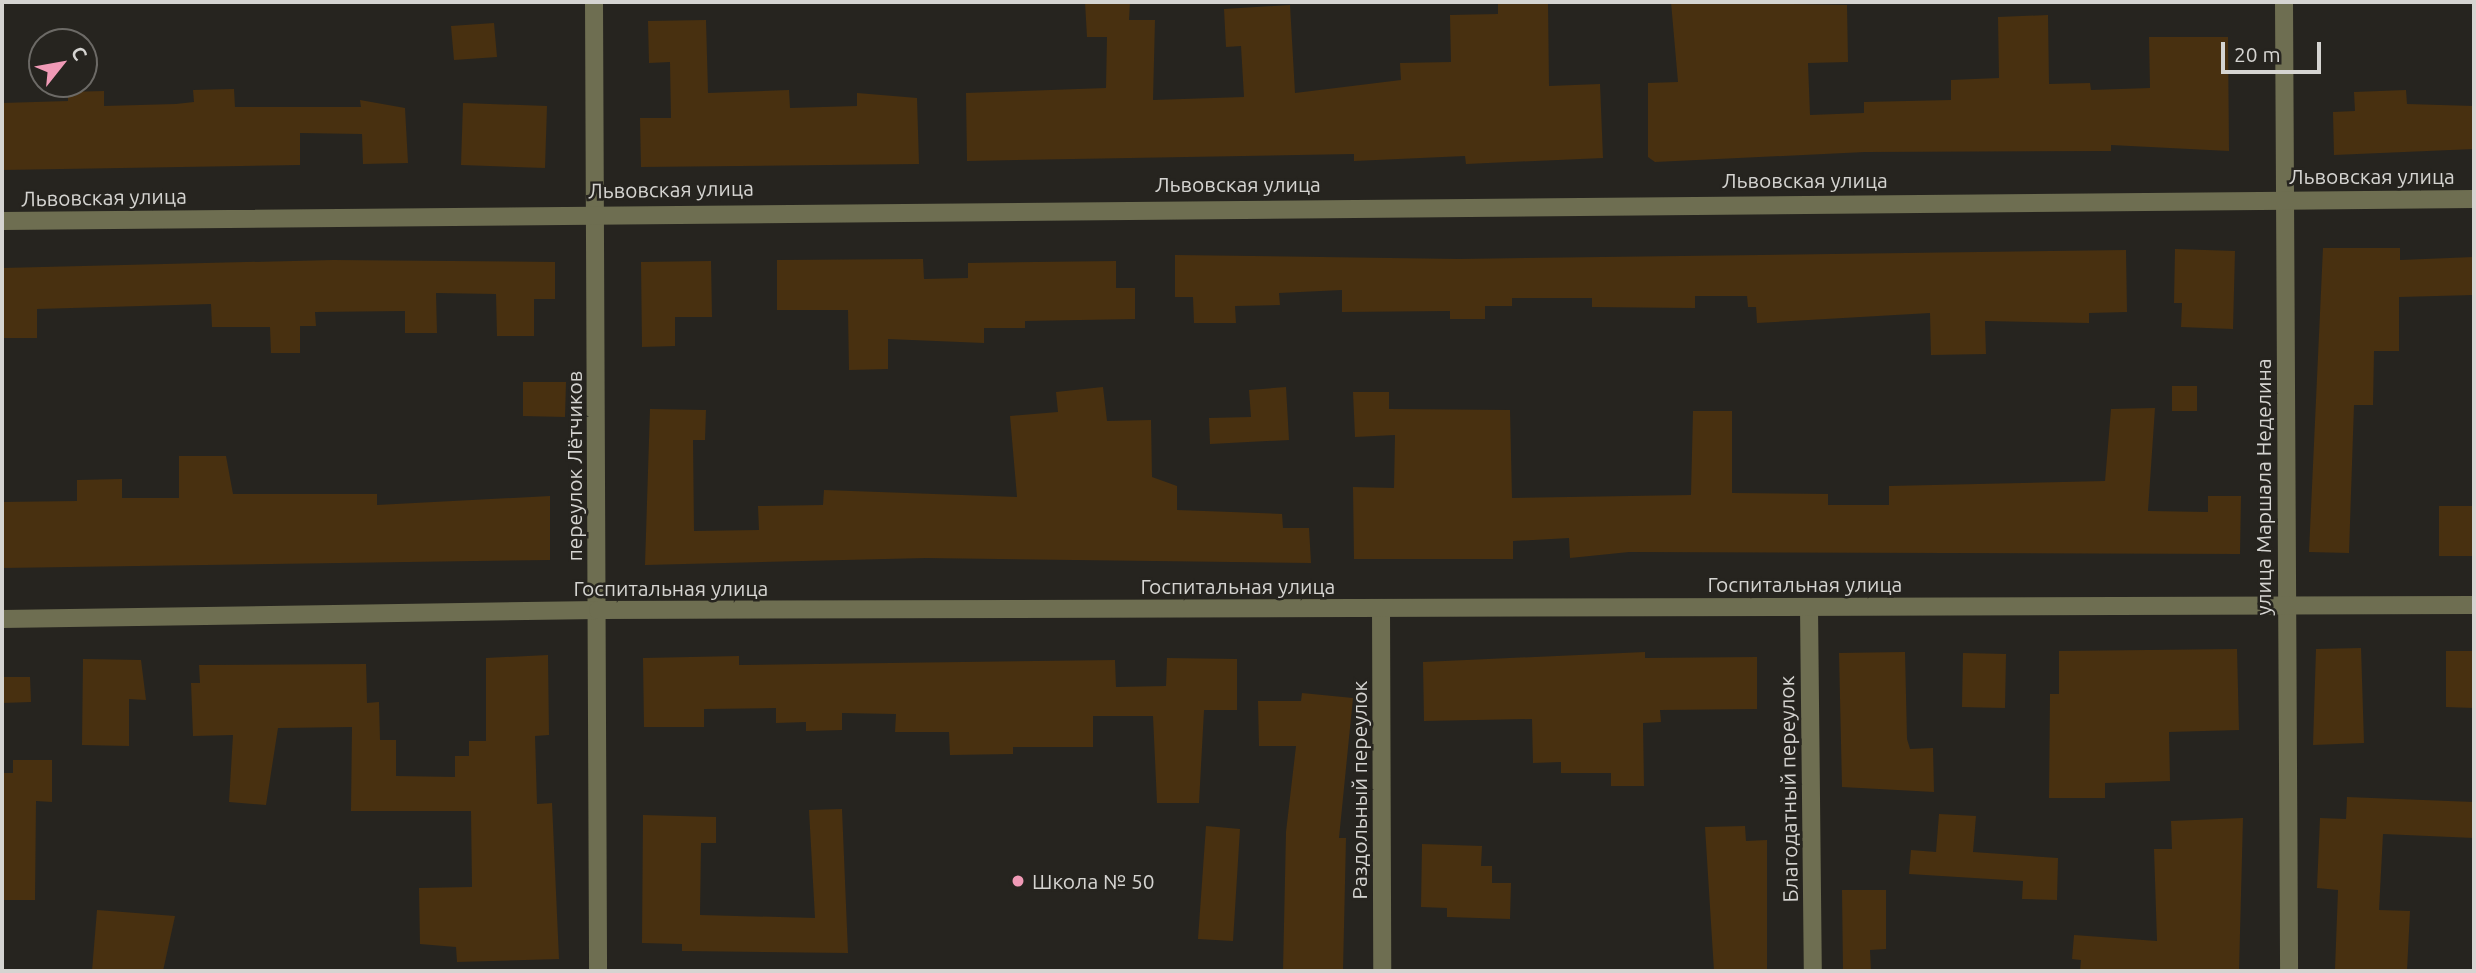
<!DOCTYPE html>
<meta charset="utf-8">
<style>
body{margin:0}
#map{position:relative;width:2476px;height:973px;overflow:hidden;background:#26241f;font-family:Ubuntu,sans-serif}
div>[style]{position:absolute}
[style*='--x']{left:calc(var(--x)*1px);top:calc(var(--y)*1px);width:calc(var(--w)*1px);rotate:calc(var(--a)*1deg)}
.building>*{inset:0;background:#483010}
.minor>*{height:18px;margin:-9px;padding:0 9px;transform-origin:9px;border-radius:9px;background:#6e6e51}
.dots>*{width:19px;height:19px;translate:-50% -50%;box-sizing:border-box;border:4px solid #26241f;border-radius:50%}
span{translate:-50% -50%;white-space:nowrap;text-align:center;line-height:1.15;-webkit-text-stroke:5px #26241f;paint-order:stroke}
.street-label{font-size:21px;color:#d5d4d1}
.poi-label{font-size:21px;color:#d5d4d1}
.left{translate:0 -50%;text-align:left}
.frame{position:absolute;inset:0;border:4px solid #d5d4d1;pointer-events:none}
.north{position:absolute;left:28px;top:28px;width:70px;height:70px;box-sizing:border-box;background:#26241f;border:2px solid #6c6a66;border-radius:50%;rotate:59deg;font-size:19px;font-weight:700;line-height:28px;text-align:center;color:#d5d4d1}
.north::after{content:'';display:block;margin:auto;width:24px;height:32px;background:#f09ab6;clip-path:polygon(50% 0,100% 100%,50% 72%,0 100%)}
.scale{position:absolute;left:2221px;top:42px;width:100px;height:32px;box-sizing:border-box;border:4px solid #d5d4d1;border-top:0;padding-left:9px;font-size:21px;line-height:24px;white-space:nowrap;color:#d5d4d1;-webkit-text-stroke:5px #26241f;paint-order:stroke}
</style>
<div id="map">
<div class="building">
<i style="clip-path:polygon(1085px 2px,1130px 2px,1129px 20px,1155px 20px,1153px 100px,1244px 97px,1241px 46px,1226px 47px,1224px 9px,1290px 5px,1295px 93px,1401px 80px,1400px 63px,1451px 62px,1450px 15px,1498px 14px,1498px 2px,1548px 2px,1549px 86px,1600px 84px,1603px 158px,1466px 164px,1465px 156px,1354px 161px,1354px 154px,967px 161px,966px 93px,1106px 88px,1107px 37px,1087px 37px)"></i>
<i style="clip-path:polygon(1671px 2px,1847px 5px,1848px 62px,1808px 63px,1810px 115px,1864px 113px,1864px 102px,1951px 100px,1951px 80px,1999px 78px,1998px 17px,2048px 15px,2049px 84px,2090px 83px,2091px 90px,2150px 88px,2149px 37px,2228px 37px,2229px 151px,2111px 145px,2111px 151px,1865px 152px,1655px 162px,1648px 157px,1648px 83px,1678px 82px)"></i>
<i style="clip-path:polygon(706px 20px,708px 93px,789px 90px,790px 108px,857px 106px,857px 93px,917px 98px,919px 164px,641px 167px,640px 118px,671px 118px,670px 62px,649px 63px,648px 21px)"></i>
<i style="clip-path:polygon(494px 23px,497px 57px,454px 60px,451px 26px)"></i>
<i style="clip-path:polygon(234px 89px,235px 107px,361px 107px,360px 100px,405px 108px,408px 163px,363px 164px,362px 134px,300px 133px,300px 165px,2px 170px,2px 103px,68px 101px,68px 92px,104px 91px,104px 106px,176px 104px,194px 102px,193px 90px)"></i>
<i style="clip-path:polygon(2406px 90px,2407px 104px,2474px 106px,2474px 149px,2334px 155px,2333px 112px,2355px 111px,2354px 92px)"></i>
<i style="clip-path:polygon(463px 103px,547px 106px,545px 168px,461px 165px)"></i>
<i style="clip-path:polygon(2323px 248px,2400px 248px,2400px 260px,2474px 257px,2474px 295px,2399px 297px,2399px 351px,2374px 351px,2373px 405px,2354px 405px,2349px 553px,2309px 552px)"></i>
<i style="clip-path:polygon(2175px 249px,2235px 251px,2233px 329px,2181px 327px,2182px 303px,2174px 303px)"></i>
<i style="clip-path:polygon(2126px 250px,2127px 312px,2089px 313px,2089px 323px,1985px 321px,1986px 354px,1931px 355px,1930px 313px,1757px 323px,1756px 307px,1748px 307px,1747px 296px,1695px 296px,1695px 308px,1592px 307px,1592px 298px,1512px 298px,1512px 306px,1485px 306px,1485px 319px,1450px 319px,1450px 311px,1342px 312px,1342px 290px,1279px 293px,1280px 305px,1235px 306px,1236px 323px,1194px 323px,1193px 297px,1175px 297px,1175px 255px,1459px 259px)"></i>
<i style="clip-path:polygon(923px 259px,924px 279px,968px 278px,968px 263px,1116px 261px,1116px 288px,1135px 288px,1135px 319px,1025px 321px,1025px 328px,984px 328px,984px 343px,888px 339px,888px 369px,849px 370px,848px 310px,777px 310px,777px 260px)"></i>
<i style="clip-path:polygon(333px 260px,555px 262px,555px 299px,534px 299px,534px 336px,497px 336px,496px 294px,436px 293px,437px 333px,405px 333px,405px 311px,315px 312px,316px 326px,300px 326px,300px 353px,271px 353px,270px 327px,212px 327px,211px 304px,37px 309px,37px 338px,2px 338px,2px 268px)"></i>
<i style="clip-path:polygon(711px 261px,712px 317px,675px 317px,675px 346px,642px 347px,641px 262px)"></i>
<i style="clip-path:polygon(523px 382px,566px 382px,565px 417px,523px 416px)"></i>
<i style="clip-path:polygon(2172px 386px,2197px 386px,2197px 411px,2172px 411px)"></i>
<i style="clip-path:polygon(1103px 387px,1107px 421px,1151px 420px,1152px 477px,1177px 486px,1177px 510px,1282px 514px,1283px 528px,1309px 528px,1311px 563px,926px 558px,645px 565px,650px 409px,706px 410px,705px 440px,693px 440px,694px 531px,759px 530px,758px 506px,823px 505px,824px 490px,1017px 497px,1010px 416px,1058px 412px,1056px 392px)"></i>
<i style="clip-path:polygon(1286px 387px,1289px 440px,1210px 444px,1209px 418px,1251px 417px,1249px 390px)"></i>
<i style="clip-path:polygon(1353px 392px,1389px 392px,1389px 409px,1510px 410px,1512px 498px,1691px 495px,1693px 411px,1732px 411px,1732px 493px,1828px 494px,1828px 505px,1889px 505px,1889px 486px,2105px 481px,2111px 409px,2155px 408px,2148px 511px,2208px 512px,2208px 496px,2241px 496px,2240px 554px,1629px 552px,1570px 558px,1569px 538px,1513px 541px,1513px 559px,1354px 559px,1353px 487px,1394px 488px,1395px 435px,1355px 437px)"></i>
<i style="clip-path:polygon(179px 456px,226px 456px,233px 494px,377px 494px,377px 505px,550px 496px,550px 560px,2px 568px,2px 502px,77px 501px,77px 480px,122px 479px,122px 498px,179px 498px)"></i>
<i style="clip-path:polygon(2439px 506px,2474px 506px,2474px 556px,2439px 556px)"></i>
<i style="clip-path:polygon(2361px 648px,2364px 743px,2313px 745px,2316px 649px)"></i>
<i style="clip-path:polygon(2237px 649px,2239px 730px,2169px 732px,2170px 781px,2105px 783px,2105px 798px,2049px 798px,2050px 694px,2059px 694px,2059px 651px)"></i>
<i style="clip-path:polygon(2446px 651px,2474px 651px,2474px 708px,2446px 707px)"></i>
<i style="clip-path:polygon(1645px 652px,1645px 658px,1757px 657px,1757px 709px,1660px 710px,1661px 722px,1643px 723px,1644px 786px,1611px 786px,1611px 773px,1561px 773px,1561px 762px,1533px 763px,1532px 719px,1424px 721px,1423px 662px)"></i>
<i style="clip-path:polygon(1905px 652px,1907px 739px,1910px 749px,1933px 748px,1934px 792px,1842px 787px,1839px 653px)"></i>
<i style="clip-path:polygon(1963px 653px,2006px 654px,2005px 708px,1962px 707px)"></i>
<i style="clip-path:polygon(548px 655px,549px 735px,535px 736px,537px 804px,552px 803px,559px 959px,457px 962px,456px 947px,420px 944px,419px 888px,472px 887px,471px 811px,351px 811px,352px 727px,278px 728px,266px 805px,229px 802px,233px 735px,193px 736px,191px 683px,200px 683px,199px 665px,366px 664px,367px 703px,379px 702px,380px 740px,396px 740px,396px 776px,455px 777px,455px 756px,469px 756px,469px 741px,486px 741px,486px 658px)"></i>
<i style="clip-path:polygon(739px 656px,739px 665px,1115px 660px,1116px 687px,1166px 686px,1167px 658px,1237px 659px,1237px 710px,1204px 710px,1199px 803px,1157px 803px,1153px 716px,1093px 716px,1093px 747px,1013px 747px,1013px 754px,950px 755px,949px 732px,895px 732px,896px 714px,842px 713px,842px 730px,806px 731px,806px 722px,776px 723px,776px 708px,704px 709px,704px 727px,644px 727px,643px 658px)"></i>
<i style="clip-path:polygon(83px 659px,141px 660px,146px 700px,129px 699px,129px 746px,82px 745px)"></i>
<i style="clip-path:polygon(2px 677px,30px 677px,31px 702px,2px 703px)"></i>
<i style="clip-path:polygon(1302px 693px,1353px 698px,1339px 838px,1346px 838px,1343px 971px,1283px 971px,1286px 832px,1296px 746px,1259px 746px,1258px 701px,1301px 701px)"></i>
<i style="clip-path:polygon(13px 760px,52px 760px,52px 802px,36px 801px,35px 900px,2px 900px,2px 773px,13px 773px)"></i>
<i style="clip-path:polygon(2347px 797px,2474px 802px,2474px 838px,2383px 834px,2379px 910px,2410px 911px,2407px 971px,2335px 969px,2338px 890px,2317px 888px,2320px 818px,2346px 819px)"></i>
<i style="clip-path:polygon(842px 809px,848px 953px,682px 951px,682px 944px,642px 943px,643px 815px,716px 817px,716px 843px,701px 843px,700px 915px,815px 918px,809px 810px)"></i>
<i style="clip-path:polygon(1939px 814px,1976px 816px,1973px 852px,2058px 858px,2057px 900px,2022px 899px,2023px 881px,1909px 874px,1911px 850px,1936px 852px)"></i>
<i style="clip-path:polygon(2243px 818px,2239px 971px,2080px 971px,2081px 960px,2072px 959px,2074px 935px,2157px 941px,2154px 849px,2172px 849px,2171px 821px)"></i>
<i style="clip-path:polygon(1206px 826px,1240px 829px,1233px 941px,1198px 939px)"></i>
<i style="clip-path:polygon(1745px 826px,1746px 841px,1767px 840px,1767px 971px,1714px 971px,1705px 827px)"></i>
<i style="clip-path:polygon(1422px 844px,1482px 846px,1481px 866px,1492px 866px,1492px 883px,1511px 883px,1510px 919px,1447px 917px,1447px 908px,1421px 907px)"></i>
<i style="clip-path:polygon(1842px 890px,1886px 890px,1886px 949px,1870px 950px,1871px 971px,1843px 971px)"></i>
<i style="clip-path:polygon(97px 910px,175px 916px,163px 971px,92px 971px)"></i>
</div>
<div class="minor">
<i style="--x:594;--y:2;--w:969;--a:89.76"></i>
<i style="--x:2284;--y:2;--w:969;--a:89.7"></i>
<i style="--x:2;--y:221;--w:2472;--a:-0.51"></i>
<i style="--x:1809;--y:607;--w:364;--a:89.4"></i>
<i style="--x:1381;--y:608;--w:363;--a:89.8"></i>
<i style="--x:2;--y:619;--w:596;--a:-0.87"></i>
<i style="--x:598;--y:610;--w:1876;--a:-0.15"></i>
</div>
<div class="dots">
<i style="left:1018px;top:881px;background:#f09ab6"></i>
</div>
<div class="street-label">
<span style="left:2372px;top:176px">Львовская улица</span>
<span style="left:1805px;top:180px">Львовская улица</span>
<span style="left:1238px;top:184px">Львовская улица</span>
<span style="left:671px;top:189px;rotate:-1deg">Львовская улица</span>
<span style="left:104px;top:197px;rotate:-1deg">Львовская улица</span>
<span style="left:574px;top:466px;rotate:-90deg">переулок Лётчиков</span>
<span style="left:2263px;top:487px;rotate:-90deg">улица Маршала Неделина</span>
<span style="left:1805px;top:584px">Госпитальная улица</span>
<span style="left:1238px;top:586px">Госпитальная улица</span>
<span style="left:671px;top:588px">Госпитальная улица</span>
<span style="left:1788px;top:789px;rotate:-91deg">Благодатный переулок</span>
<span style="left:1359px;top:790px;rotate:-90deg">Раздольный переулок</span>
</div>
<div class="poi-label">
<span class="left" style="left:1032px;top:881px">Школа № 50</span>
</div>
<div class="frame"></div>
<div class="north">С</div>
<div class="scale">20 m</div>
</div>
